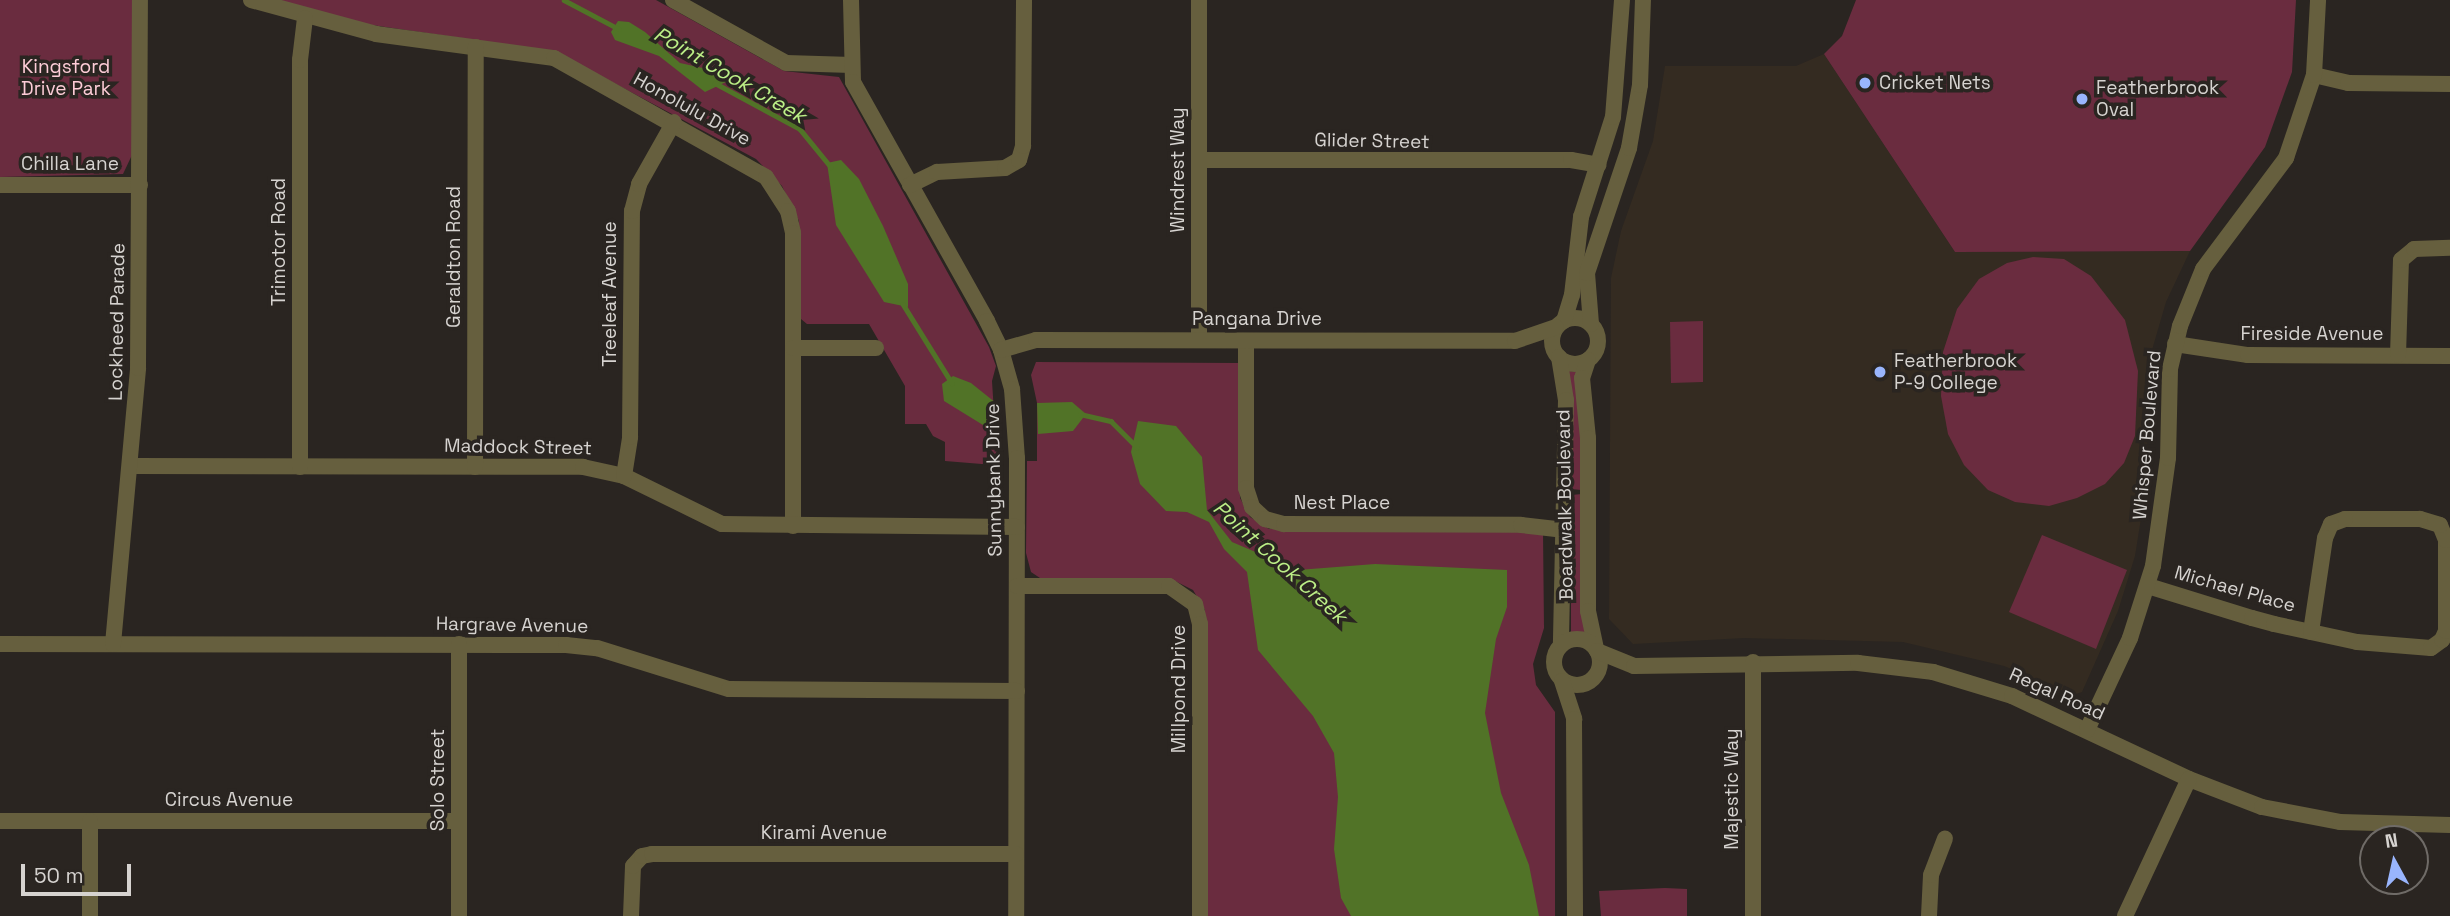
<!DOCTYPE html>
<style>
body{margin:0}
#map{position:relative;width:2450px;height:916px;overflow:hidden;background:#2a2521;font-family:"Space Grotesk",sans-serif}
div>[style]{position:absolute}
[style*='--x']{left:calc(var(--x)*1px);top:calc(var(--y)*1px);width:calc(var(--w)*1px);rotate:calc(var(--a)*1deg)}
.built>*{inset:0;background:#342b21}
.green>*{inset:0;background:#6a2c3f}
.water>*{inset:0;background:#517327}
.stream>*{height:4.5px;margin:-2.25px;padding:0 2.25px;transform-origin:2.25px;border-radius:2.25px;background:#517327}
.minor>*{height:16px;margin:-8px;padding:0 8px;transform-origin:8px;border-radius:8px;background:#665f3e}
.minor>.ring{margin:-8px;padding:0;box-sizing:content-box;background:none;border:16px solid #665f3e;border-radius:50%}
.dots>*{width:19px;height:19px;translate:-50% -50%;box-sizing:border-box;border:4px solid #2a2521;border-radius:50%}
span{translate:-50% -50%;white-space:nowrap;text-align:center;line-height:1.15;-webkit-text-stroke:7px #2a2521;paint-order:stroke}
.park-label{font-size:19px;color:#fdccd7}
.poi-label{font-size:19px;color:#d6d3d0}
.left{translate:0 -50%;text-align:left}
.street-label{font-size:19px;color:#d6d3d0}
.water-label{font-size:21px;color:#bcef87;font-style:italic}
.north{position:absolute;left:2359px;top:825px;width:70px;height:70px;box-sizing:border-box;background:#2a2521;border:2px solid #6f6b67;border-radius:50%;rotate:352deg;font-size:19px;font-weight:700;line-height:28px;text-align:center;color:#d6d3d0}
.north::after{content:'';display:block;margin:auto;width:24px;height:32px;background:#99b5fd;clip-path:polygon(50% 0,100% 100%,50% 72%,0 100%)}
.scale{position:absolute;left:21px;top:864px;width:110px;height:32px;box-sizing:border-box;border:4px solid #d6d3d0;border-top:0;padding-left:9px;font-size:21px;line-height:24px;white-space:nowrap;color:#d6d3d0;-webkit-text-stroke:5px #2a2521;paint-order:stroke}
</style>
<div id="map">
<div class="built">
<i style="clip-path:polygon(1824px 54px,1955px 252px,2190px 251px,2166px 302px,2152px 350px,2146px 487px,2135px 556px,2118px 611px,2082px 692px,2073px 695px,2004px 666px,1903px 642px,1744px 638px,1633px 644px,1609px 619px,1611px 278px,1621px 231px,1653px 141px,1665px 66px,1796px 66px)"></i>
</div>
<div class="green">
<i style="clip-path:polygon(0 0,132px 0,132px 155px,123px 174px,0 177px)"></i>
<i style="clip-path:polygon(272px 0,656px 0,784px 71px,839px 77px,989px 347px,996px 366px,992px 381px,997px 460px,994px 465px,945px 461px,945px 442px,933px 436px,926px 424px,905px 424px,905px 386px,869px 324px,807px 324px,801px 319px,799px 221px,782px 186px,756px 159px,556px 52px,365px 24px)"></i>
<i style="clip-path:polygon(1856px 0,2296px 0,2292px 72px,2265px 147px,2190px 251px,1955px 252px,1824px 54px,1842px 36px)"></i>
<i style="clip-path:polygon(2033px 257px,2064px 259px,2091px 276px,2125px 320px,2138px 371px,2135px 436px,2124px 463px,2105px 484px,2077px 498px,2049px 506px,2015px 502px,1988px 490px,1964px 465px,1948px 434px,1941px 396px,1943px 352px,1957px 309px,1979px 279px,2007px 263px)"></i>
<i style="clip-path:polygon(1703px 321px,1703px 382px,1671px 383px,1670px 322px)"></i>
<i style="clip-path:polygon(1036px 362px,1238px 363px,1240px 498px,1250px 517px,1269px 529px,1543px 531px,1544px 628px,1533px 664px,1536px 685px,1555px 712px,1555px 916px,1206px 916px,1205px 610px,1193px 590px,1173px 580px,1040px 578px,1031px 572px,1026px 553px,1027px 461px,1037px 461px,1037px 403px,1031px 375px)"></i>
<i style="clip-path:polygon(1569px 371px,1577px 372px,1582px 413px,1581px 490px,1571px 489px)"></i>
<i style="clip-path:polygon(1582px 494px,1585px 632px,1571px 633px,1571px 495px)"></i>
<i style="clip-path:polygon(2042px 535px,2127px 570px,2096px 649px,2009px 612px)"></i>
<i style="clip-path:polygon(1665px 888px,1687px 889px,1687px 916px,1601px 916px,1599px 891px)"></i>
</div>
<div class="water">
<i style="clip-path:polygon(618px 21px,629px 22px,645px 32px,680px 63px,712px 70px,728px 81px,705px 92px,659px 56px,615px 40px,611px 32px)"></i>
<i style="clip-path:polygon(841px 160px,859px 179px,883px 226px,908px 284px,908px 307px,884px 302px,836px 225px,827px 163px)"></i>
<i style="clip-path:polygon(953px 376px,971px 383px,996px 403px,996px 433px,944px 401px,942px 384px)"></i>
<i style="clip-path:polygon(1072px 402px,1086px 414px,1073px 431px,1038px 434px,1037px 403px)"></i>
<i style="clip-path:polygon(1138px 421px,1176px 426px,1202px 457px,1207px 510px,1232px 542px,1298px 570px,1375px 564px,1507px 570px,1507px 607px,1496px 639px,1485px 713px,1501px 793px,1529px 865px,1539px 916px,1351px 916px,1341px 898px,1334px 849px,1338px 797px,1334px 753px,1313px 716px,1258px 650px,1247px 572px,1224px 549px,1209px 522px,1187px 512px,1166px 511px,1140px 484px,1131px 452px)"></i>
</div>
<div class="stream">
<i style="--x:564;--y:0;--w:62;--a:27.8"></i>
<i style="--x:715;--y:83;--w:97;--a:28.4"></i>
<i style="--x:800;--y:129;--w:49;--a:50.8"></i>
<i style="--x:903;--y:304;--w:93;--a:58.2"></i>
<i style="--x:1080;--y:414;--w:32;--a:13"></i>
<i style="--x:1111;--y:421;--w:37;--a:45"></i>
</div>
<div class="minor">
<i style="--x:251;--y:0;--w:130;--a:15.2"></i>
<i style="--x:376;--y:34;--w:180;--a:7.7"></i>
<i style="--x:554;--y:58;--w:243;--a:29.3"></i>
<i style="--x:766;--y:177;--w:40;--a:57.1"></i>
<i style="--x:788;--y:211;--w:23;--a:77"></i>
<i style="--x:793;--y:233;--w:293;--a:90"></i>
<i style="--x:673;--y:0;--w:129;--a:29.1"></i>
<i style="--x:786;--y:63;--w:66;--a:1.7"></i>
<i style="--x:851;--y:0;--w:82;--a:88.6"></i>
<i style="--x:853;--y:82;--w:274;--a:60.7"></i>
<i style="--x:987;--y:321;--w:32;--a:64"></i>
<i style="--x:1001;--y:350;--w:41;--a:74.2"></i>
<i style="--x:1012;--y:389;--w:69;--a:85.9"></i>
<i style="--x:1017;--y:458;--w:458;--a:90.1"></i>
<i style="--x:2314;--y:75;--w:35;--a:13"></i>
<i style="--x:2348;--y:83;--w:102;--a:0.6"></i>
<i style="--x:1199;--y:160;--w:372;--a:0"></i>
<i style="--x:1571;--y:160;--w:28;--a:10"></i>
<i style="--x:0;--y:185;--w:140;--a:0"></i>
<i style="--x:910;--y:185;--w:30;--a:-26"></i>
<i style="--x:937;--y:172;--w:68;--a:-3.4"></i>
<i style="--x:1005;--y:168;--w:16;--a:-30"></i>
<i style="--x:1019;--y:160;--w:15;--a:-74"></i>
<i style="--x:1023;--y:146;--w:146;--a:-89.6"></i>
<i class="ring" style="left:1552px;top:318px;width:30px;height:30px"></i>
<i style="--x:1564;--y:321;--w:27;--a:-73"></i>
<i style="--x:1572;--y:295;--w:79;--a:-83.4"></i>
<i style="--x:1581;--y:217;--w:105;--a:-72.3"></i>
<i style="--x:1613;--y:117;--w:117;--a:-85.6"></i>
<i style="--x:1591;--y:324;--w:51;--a:-94.5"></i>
<i style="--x:1587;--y:273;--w:132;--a:-71.4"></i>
<i style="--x:1629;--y:148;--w:64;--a:-80.1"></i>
<i style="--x:1640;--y:85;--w:85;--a:-88"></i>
<i style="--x:1199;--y:340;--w:340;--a:-90"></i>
<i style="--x:1246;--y:341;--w:147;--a:90"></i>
<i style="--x:1246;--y:488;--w:20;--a:72"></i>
<i style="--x:1252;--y:507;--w:18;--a:43"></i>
<i style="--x:1265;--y:519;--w:20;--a:15"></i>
<i style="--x:1284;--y:524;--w:237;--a:0.2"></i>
<i style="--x:1521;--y:525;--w:44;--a:6.5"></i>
<i style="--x:2175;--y:344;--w:74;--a:8.6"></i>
<i style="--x:2248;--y:355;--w:202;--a:0.3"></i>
<i style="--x:793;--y:348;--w:83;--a:0"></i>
<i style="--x:1001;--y:350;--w:36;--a:-16"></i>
<i style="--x:1036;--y:340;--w:479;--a:0.1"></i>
<i style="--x:1515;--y:341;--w:43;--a:-18.9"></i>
<i style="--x:2398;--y:355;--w:95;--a:-88.2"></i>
<i style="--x:2401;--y:260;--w:17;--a:-40"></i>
<i style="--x:2414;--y:249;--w:36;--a:-2"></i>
<i style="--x:1559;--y:357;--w:44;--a:80.8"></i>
<i style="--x:1566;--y:400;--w:245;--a:91.2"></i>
<i style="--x:1588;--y:360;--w:19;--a:108"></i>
<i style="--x:1582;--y:378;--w:60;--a:84.3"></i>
<i style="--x:1588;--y:438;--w:173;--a:90"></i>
<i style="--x:1588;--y:611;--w:39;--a:78"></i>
<i style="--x:132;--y:466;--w:451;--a:0.1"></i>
<i style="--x:583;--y:467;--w:42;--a:12.4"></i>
<i style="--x:624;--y:476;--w:109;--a:26.1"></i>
<i style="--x:722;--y:524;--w:295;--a:0.6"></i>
<i style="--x:300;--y:467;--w:407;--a:-90"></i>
<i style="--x:300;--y:60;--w:42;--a:-83.2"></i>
<i style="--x:475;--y:467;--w:420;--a:-89.9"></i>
<i style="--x:624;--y:476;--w:39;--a:-81"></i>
<i style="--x:630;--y:437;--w:226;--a:-89.5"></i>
<i style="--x:632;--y:211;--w:28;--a:-75"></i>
<i style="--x:639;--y:184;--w:71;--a:-60.6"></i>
<i style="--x:1017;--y:586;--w:152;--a:0"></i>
<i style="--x:1169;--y:586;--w:32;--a:35"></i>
<i style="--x:1195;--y:604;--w:21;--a:76"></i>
<i style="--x:1200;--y:624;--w:292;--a:90"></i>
<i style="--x:2148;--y:586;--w:109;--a:17.1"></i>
<i style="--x:2252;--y:618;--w:23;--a:15"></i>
<i style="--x:2274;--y:624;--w:85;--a:12.2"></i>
<i style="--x:2357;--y:642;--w:74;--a:4.6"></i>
<i style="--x:2431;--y:648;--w:14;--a:-36"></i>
<i style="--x:2442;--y:640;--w:10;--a:-66"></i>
<i style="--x:2446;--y:631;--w:91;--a:-90"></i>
<i style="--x:2446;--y:540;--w:16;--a:-112"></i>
<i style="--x:2440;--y:525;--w:21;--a:-163"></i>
<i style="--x:2420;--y:519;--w:75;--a:180"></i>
<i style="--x:2345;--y:519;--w:15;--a:160"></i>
<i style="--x:2331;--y:524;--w:15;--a:113"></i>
<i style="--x:2325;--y:538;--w:95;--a:98.5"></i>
<i class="ring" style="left:1554px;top:639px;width:30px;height:30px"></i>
<i style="--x:0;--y:644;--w:566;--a:0.1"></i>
<i style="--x:566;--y:645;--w:31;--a:6"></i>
<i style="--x:597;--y:648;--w:138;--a:17.3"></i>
<i style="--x:729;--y:689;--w:288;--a:0.4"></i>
<i style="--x:113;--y:644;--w:277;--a:-84.8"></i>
<i style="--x:138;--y:368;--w:368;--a:-89.7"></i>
<i style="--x:1597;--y:651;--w:40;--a:22"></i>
<i style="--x:1634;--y:666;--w:224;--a:-0.8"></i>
<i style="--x:1858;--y:663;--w:76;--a:6.8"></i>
<i style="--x:1933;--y:672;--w:83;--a:16.9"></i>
<i style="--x:2012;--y:696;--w:195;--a:25.1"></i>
<i style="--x:2189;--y:779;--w:78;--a:21"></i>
<i style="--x:2262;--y:807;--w:79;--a:10.9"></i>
<i style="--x:2340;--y:822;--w:110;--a:1.6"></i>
<i style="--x:1753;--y:662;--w:254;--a:90"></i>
<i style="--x:1562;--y:681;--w:40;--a:72"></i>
<i style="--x:1574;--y:719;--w:197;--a:89.7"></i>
<i style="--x:2087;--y:730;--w:102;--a:-64.9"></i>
<i style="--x:2130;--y:638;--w:76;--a:-72.3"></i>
<i style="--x:2153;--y:566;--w:109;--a:-82.1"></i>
<i style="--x:2168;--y:458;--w:89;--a:-88.7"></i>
<i style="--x:2170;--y:369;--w:44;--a:-76.9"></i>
<i style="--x:2180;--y:326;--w:61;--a:-68"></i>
<i style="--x:2203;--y:269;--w:139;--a:-53.2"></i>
<i style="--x:2286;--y:158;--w:88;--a:-71.4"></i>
<i style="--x:2314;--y:75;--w:75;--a:-86.9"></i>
<i style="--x:0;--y:821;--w:459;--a:0"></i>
<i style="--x:90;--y:916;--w:95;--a:-90"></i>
<i style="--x:459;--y:916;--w:272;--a:-90"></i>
<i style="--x:631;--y:916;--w:50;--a:-87.7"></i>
<i style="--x:633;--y:866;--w:13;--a:-48"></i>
<i style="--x:642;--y:856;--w:10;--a:-11"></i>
<i style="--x:652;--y:854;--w:364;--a:0"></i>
<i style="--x:1929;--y:916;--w:41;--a:-87.2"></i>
<i style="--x:1931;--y:875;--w:39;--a:-69"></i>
<i style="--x:2125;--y:916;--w:151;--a:-65"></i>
</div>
<div class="dots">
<i style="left:1865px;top:83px;background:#99b5fd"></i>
<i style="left:2082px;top:99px;background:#99b5fd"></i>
<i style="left:1880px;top:372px;background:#99b5fd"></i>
</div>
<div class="park-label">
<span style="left:66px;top:78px">Kingsford<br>Drive Park</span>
</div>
<div class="poi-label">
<span class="left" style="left:1879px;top:83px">Cricket Nets</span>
<span class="left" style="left:2096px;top:99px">Featherbrook<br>Oval</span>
<span class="left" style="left:1894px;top:372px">Featherbrook<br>P-9 College</span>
</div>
<div class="street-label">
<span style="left:692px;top:109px;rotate:29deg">Honolulu Drive</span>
<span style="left:1372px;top:141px;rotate:1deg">Glider Street</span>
<span style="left:70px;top:164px">Chilla Lane</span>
<span style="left:1178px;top:170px;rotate:-90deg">Windrest Way</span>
<span style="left:279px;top:242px;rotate:-90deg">Trimotor Road</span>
<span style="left:454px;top:257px;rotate:-90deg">Geraldton Road</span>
<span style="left:610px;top:294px;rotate:-90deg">Treeleaf Avenue</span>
<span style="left:1257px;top:319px">Pangana Drive</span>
<span style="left:117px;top:322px;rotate:-89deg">Lockheed Parade</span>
<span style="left:2312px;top:334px">Fireside Avenue</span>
<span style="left:2147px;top:435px;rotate:-85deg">Whisper Boulevard</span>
<span style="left:518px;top:447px;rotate:1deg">Maddock Street</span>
<span style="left:994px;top:480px;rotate:-91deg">Sunnybank Drive</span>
<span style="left:1342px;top:503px">Nest Place</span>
<span style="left:1565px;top:505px;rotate:-91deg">Boardwalk Boulevard</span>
<span style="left:2235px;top:589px;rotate:16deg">Michael Place</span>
<span style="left:512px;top:625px;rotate:1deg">Hargrave Avenue</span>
<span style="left:1179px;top:689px;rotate:-90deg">Millpond Drive</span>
<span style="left:2057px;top:694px;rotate:24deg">Regal Road</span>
<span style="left:438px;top:780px;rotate:-90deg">Solo Street</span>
<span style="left:1732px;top:789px;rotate:-90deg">Majestic Way</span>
<span style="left:229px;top:800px">Circus Avenue</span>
<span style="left:824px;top:833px">Kirami Avenue</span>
</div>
<div class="water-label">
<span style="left:730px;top:75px;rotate:30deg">Point Cook Creek</span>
<span style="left:1280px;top:562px;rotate:42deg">Point Cook Creek</span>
</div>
<div class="north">N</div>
<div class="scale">50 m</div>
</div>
